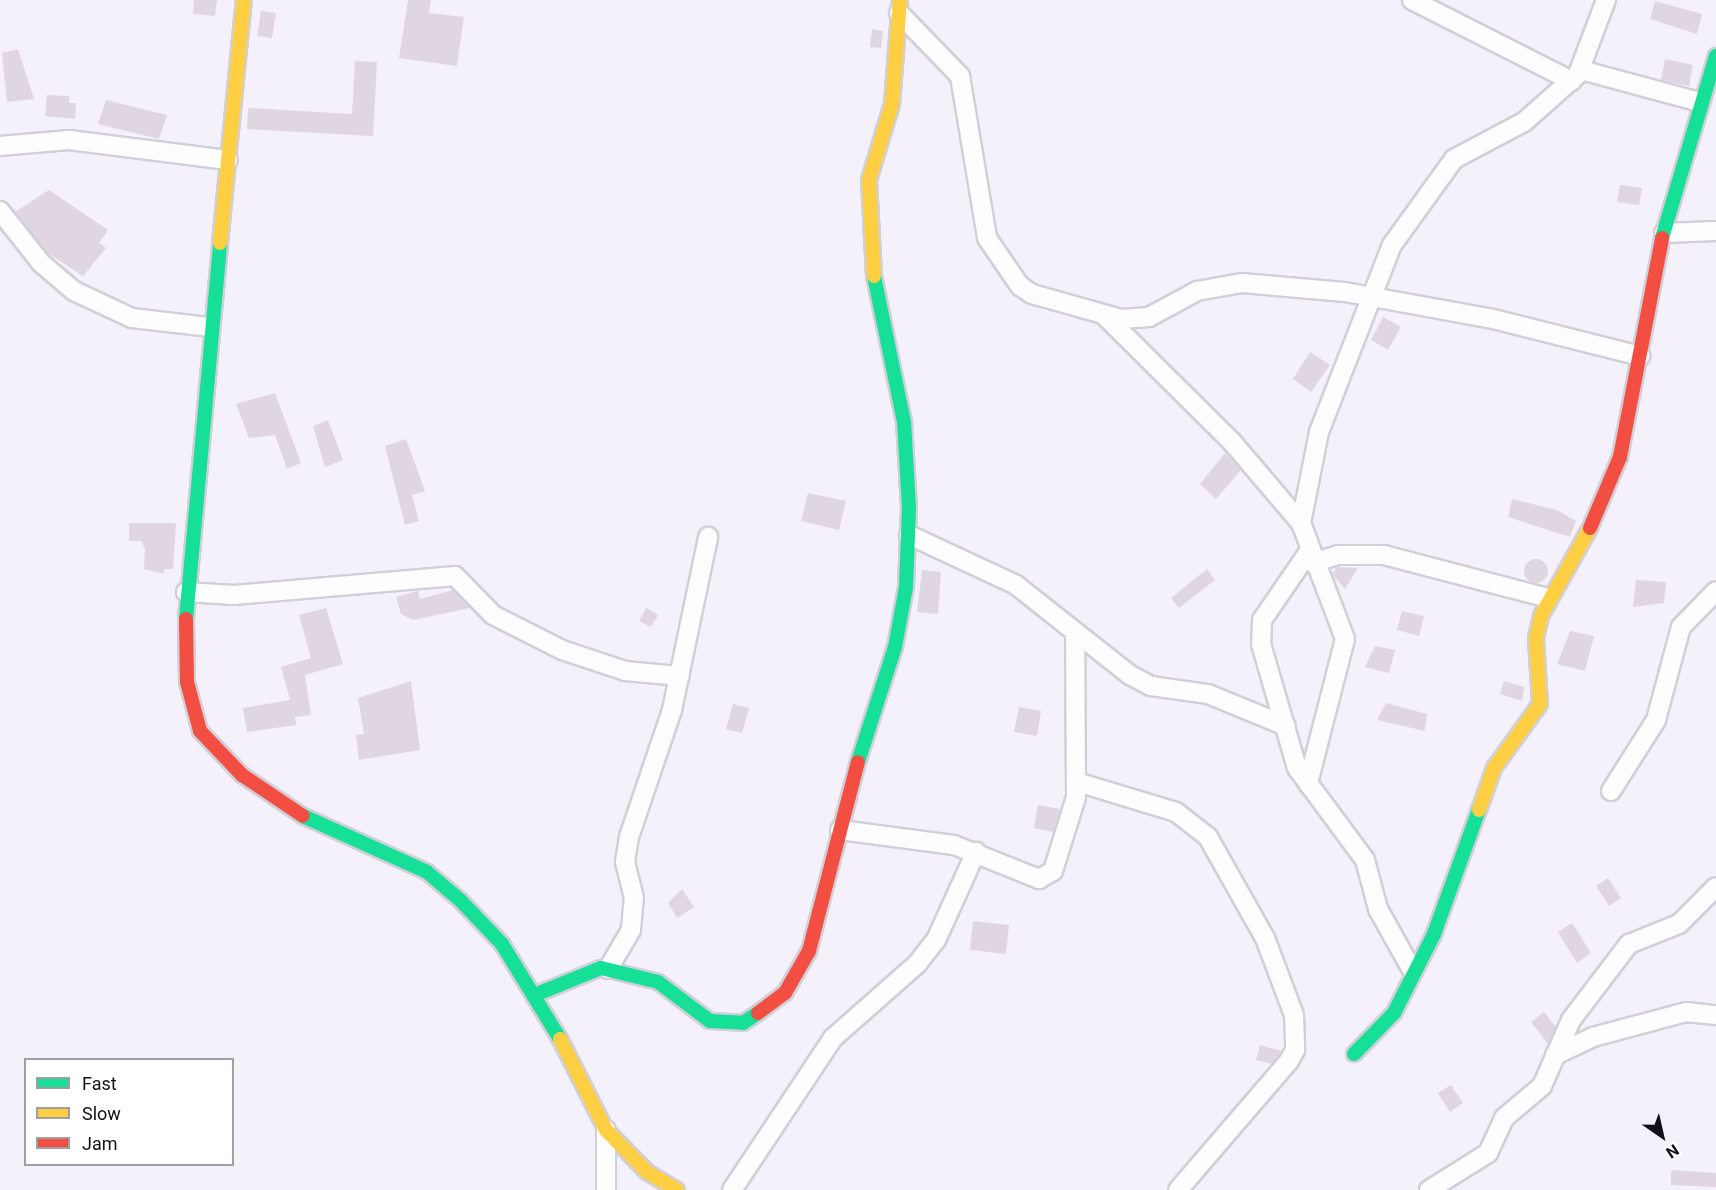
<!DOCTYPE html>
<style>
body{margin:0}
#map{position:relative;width:1716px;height:1190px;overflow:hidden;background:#f4f1fb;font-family:Roboto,sans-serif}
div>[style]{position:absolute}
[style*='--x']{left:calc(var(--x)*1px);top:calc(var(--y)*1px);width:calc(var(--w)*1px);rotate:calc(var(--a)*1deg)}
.building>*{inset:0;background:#dfd6e2}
.round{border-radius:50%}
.roads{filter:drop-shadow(2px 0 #d1cfd7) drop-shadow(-2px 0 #d1cfd7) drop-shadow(0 2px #d1cfd7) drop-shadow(0 -2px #d1cfd7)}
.street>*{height:18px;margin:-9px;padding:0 9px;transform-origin:9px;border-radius:9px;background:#fdfdfe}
.fast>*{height:14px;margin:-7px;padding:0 7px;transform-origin:7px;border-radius:7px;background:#16e098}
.slow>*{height:14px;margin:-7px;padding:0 7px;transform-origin:7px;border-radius:7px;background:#ffcf43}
.jam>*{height:14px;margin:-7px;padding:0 7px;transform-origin:7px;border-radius:7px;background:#f24e42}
span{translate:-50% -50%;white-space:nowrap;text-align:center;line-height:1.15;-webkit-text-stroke:4.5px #fff;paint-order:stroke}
.legend{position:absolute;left:24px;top:1058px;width:210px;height:108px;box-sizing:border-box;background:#fff;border:2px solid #a09fa2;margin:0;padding:8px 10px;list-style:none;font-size:18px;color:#121016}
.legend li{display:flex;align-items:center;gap:12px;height:30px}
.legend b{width:30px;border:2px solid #a09fa2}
.north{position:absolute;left:1632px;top:1106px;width:60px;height:60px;-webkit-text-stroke:4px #fff;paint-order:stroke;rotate:146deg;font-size:16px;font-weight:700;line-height:24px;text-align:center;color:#121016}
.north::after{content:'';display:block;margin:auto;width:21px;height:27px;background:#121016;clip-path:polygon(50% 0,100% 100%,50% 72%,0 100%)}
</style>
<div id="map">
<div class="building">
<i style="clip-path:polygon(194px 0,217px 0,215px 16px,193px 14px)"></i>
<i style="clip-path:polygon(408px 0,431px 0,429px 13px,464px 17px,457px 66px,399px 58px)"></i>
<i style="clip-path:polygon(1655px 1px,1702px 14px,1697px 34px,1650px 19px)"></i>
<i style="clip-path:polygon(261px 11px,276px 13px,272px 38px,257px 36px)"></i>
<i style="clip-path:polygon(872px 29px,883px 31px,881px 48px,870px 47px)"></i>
<i style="clip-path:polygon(18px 49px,34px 99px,7px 102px,2px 53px)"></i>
<i style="clip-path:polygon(1665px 59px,1693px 65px,1689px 86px,1661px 80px)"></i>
<i style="clip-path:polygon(355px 61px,377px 62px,373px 136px,247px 129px,248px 108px,352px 114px)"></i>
<i style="clip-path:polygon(47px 95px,69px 96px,69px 103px,76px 103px,75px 119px,45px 116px)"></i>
<i style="clip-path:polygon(106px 100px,167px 115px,159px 139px,98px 124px)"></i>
<i style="clip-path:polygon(1620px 185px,1642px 188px,1639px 205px,1617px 202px)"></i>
<i style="clip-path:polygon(49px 190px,108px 230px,99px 243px,106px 248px,83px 276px,46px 252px,15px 212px)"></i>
<i style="clip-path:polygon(1383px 317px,1401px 327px,1388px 350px,1371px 340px)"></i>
<i style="clip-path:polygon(1310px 352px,1330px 365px,1311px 392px,1293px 379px)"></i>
<i style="clip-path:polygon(275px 393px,301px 463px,287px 469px,275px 435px,249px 438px,236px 404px)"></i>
<i style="clip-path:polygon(328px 420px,343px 460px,325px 467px,313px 426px)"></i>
<i style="clip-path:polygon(406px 439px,425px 491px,412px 495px,419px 521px,405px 525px,385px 446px)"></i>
<i style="clip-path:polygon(1225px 453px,1241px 470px,1216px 499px,1200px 484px)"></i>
<i style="clip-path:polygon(808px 493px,846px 501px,839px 530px,801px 521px)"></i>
<i style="clip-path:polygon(1512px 499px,1557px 510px,1576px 521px,1570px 537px,1508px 517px)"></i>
<i style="clip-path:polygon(129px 523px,176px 523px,173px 569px,164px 569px,164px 574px,144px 569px,145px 548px,141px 541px,129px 541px)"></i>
<i class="round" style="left:1524px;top:559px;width:24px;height:24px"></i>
<i style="clip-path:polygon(1337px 567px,1358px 568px,1345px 589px,1332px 574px)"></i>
<i style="clip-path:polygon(1207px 569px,1215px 580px,1179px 608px,1171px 598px)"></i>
<i style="clip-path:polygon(922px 570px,941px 572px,938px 614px,917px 612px)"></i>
<i style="clip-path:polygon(1636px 580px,1666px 582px,1664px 603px,1633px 607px)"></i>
<i style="clip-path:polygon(453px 590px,470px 608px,413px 620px,401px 614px,396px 597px,418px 591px,420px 599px)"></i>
<i style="clip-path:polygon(326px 608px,343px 664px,305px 675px,311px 715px,295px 717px,296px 725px,247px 732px,243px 708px,290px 700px,281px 667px,311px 658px,299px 615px)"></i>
<i style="clip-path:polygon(646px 608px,658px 615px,651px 627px,639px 621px)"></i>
<i style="clip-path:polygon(1402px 611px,1424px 616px,1419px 636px,1397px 630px)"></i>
<i style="clip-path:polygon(1570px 631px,1594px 636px,1585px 671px,1557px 664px)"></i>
<i style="clip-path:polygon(1375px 646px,1395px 650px,1389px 673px,1365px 667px)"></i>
<i style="clip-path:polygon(411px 681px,420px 750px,359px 760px,356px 735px,364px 734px,358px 698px)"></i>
<i style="clip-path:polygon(1504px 681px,1524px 687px,1522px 701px,1500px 694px)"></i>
<i style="clip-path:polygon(1386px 703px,1427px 714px,1425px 731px,1377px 720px)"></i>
<i style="clip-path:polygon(733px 704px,749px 708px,742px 733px,726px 729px)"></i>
<i style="clip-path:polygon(1019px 707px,1041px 711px,1037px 736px,1014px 732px)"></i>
<i style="clip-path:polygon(1038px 805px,1060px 809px,1053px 832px,1034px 828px)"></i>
<i style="clip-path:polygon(1608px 878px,1621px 898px,1609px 906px,1596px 886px)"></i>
<i style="clip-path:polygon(682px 889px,694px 907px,677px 918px,668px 903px)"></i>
<i style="clip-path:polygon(973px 921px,1009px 925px,1006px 954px,970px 950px)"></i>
<i style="clip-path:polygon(1572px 923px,1591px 953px,1577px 963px,1558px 932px)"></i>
<i style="clip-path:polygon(1544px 1012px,1556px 1027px,1548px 1044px,1531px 1022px)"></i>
<i style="clip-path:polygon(1260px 1045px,1281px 1051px,1272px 1064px,1256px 1060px)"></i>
<i style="clip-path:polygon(1451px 1085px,1463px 1103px,1450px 1112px,1438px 1093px)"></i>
<i style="clip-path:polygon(1671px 1170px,1716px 1173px,1716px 1187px,1671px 1185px)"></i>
</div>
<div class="roads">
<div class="street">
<i style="--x:1412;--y:0;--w:179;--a:26.9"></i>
<i style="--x:899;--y:13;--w:88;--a:45.9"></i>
<i style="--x:960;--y:76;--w:164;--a:80.5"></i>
<i style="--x:987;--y:238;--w:58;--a:55.5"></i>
<i style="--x:1020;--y:286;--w:14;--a:34"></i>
<i style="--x:1032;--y:294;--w:92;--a:15.7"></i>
<i style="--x:1121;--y:319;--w:28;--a:-4"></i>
<i style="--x:1149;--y:317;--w:55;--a:-28.4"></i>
<i style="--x:1197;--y:291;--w:46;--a:-10.1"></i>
<i style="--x:1242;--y:283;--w:103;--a:5"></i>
<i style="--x:1345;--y:292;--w:150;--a:10.3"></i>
<i style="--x:1493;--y:319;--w:152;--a:14.1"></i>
<i style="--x:1581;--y:70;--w:123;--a:15.1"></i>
<i style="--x:0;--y:146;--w:69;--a:-5"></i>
<i style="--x:69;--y:140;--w:160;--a:7.2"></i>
<i style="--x:0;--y:211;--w:66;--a:51.7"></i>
<i style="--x:41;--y:263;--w:43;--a:40.3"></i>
<i style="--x:74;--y:291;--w:64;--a:25"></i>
<i style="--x:132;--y:318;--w:79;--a:6.6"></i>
<i style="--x:1664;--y:233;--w:52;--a:-2.2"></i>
<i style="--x:1104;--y:315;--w:180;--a:44.8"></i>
<i style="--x:1232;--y:442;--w:106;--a:49.6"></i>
<i style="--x:1301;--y:523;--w:124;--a:69.2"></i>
<i style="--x:1345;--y:639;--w:149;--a:104.4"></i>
<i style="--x:1301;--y:523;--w:93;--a:-78.8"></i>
<i style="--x:1319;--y:432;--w:201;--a:-68.7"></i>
<i style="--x:1392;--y:245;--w:106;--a:-54.2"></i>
<i style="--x:1454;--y:159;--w:79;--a:-27.9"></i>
<i style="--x:1524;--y:122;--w:72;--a:-41.6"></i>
<i style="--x:1578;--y:74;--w:79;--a:-69.3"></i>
<i style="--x:909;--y:535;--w:118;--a:25"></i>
<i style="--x:1016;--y:585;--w:145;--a:38.3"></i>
<i style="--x:1130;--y:675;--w:24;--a:28"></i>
<i style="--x:1151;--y:686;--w:58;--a:8"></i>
<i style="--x:1208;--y:694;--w:84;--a:22.3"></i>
<i style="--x:1310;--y:550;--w:85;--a:124.4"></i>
<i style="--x:1262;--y:620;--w:24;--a:92"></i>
<i style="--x:1261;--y:644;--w:129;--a:73.8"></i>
<i style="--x:1297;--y:768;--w:114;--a:53.5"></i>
<i style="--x:1365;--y:860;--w:51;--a:75.1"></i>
<i style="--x:1378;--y:909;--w:70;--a:60.9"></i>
<i style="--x:1313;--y:563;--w:26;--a:-18"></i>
<i style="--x:1338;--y:555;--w:46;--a:0"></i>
<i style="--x:1384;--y:555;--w:170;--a:14.7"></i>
<i style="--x:186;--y:592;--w:48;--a:3.6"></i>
<i style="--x:234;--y:595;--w:222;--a:-4.9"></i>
<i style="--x:455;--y:576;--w:54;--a:45.7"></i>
<i style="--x:493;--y:615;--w:77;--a:26.9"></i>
<i style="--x:562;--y:650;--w:66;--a:18.4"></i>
<i style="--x:625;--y:671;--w:55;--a:5.2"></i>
<i style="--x:1077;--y:782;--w:103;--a:16.9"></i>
<i style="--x:1176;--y:812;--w:41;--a:38"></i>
<i style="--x:1208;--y:837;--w:116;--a:60.6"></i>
<i style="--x:1265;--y:938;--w:82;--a:69.4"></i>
<i style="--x:1294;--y:1015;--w:35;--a:88"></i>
<i style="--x:1295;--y:1050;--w:13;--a:119"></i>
<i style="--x:1289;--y:1061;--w:170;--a:130.7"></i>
<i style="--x:1611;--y:791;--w:84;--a:-57.6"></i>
<i style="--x:1656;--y:720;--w:96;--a:-75"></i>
<i style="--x:1681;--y:627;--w:50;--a:-45.8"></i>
<i style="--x:840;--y:830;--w:115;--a:7.5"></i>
<i style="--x:954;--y:845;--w:92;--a:21.8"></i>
<i style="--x:1039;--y:879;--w:16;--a:-30"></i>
<i style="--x:1053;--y:871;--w:77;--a:-72.7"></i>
<i style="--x:1076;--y:797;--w:165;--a:-90.3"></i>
<i style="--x:608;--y:969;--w:45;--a:-59.5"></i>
<i style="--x:631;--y:930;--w:32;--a:-85"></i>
<i style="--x:634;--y:898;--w:37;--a:-104"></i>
<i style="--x:625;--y:862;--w:25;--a:-81"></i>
<i style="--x:629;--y:837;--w:134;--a:-71.3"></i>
<i style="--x:672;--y:710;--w:177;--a:-78.2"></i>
<i style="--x:1555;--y:1055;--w:42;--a:-25.3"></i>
<i style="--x:1593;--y:1037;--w:96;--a:-15"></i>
<i style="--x:1686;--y:1012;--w:30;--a:6"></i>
<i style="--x:606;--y:1190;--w:60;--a:-90"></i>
<i style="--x:732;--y:1190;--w:182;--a:-56.4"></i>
<i style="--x:833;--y:1038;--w:112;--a:-41.4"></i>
<i style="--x:917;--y:964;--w:31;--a:-52"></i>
<i style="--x:936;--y:940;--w:97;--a:-65.6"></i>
<i style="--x:1429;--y:1190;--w:70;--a:-32.1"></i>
<i style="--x:1488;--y:1153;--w:38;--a:-65"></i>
<i style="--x:1504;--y:1118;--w:50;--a:-40.1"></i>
<i style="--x:1542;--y:1086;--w:72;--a:-66.3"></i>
<i style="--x:1571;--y:1020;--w:96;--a:-52.7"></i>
<i style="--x:1629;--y:944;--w:54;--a:-21.8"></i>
<i style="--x:1679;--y:924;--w:52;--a:-45"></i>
</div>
<div class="fast">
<i style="--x:1662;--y:238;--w:190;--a:-73.5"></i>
<i style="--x:186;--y:619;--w:378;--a:-84.8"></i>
<i style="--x:858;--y:762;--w:121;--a:-72.2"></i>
<i style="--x:895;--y:647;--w:61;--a:-79.6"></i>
<i style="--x:906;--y:587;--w:79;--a:-87.8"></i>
<i style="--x:909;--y:508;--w:86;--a:-93.3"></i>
<i style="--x:904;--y:422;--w:149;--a:-101.6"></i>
<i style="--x:303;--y:816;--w:136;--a:24.3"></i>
<i style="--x:427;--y:872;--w:43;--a:40.3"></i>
<i style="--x:460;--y:900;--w:61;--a:46.3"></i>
<i style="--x:502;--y:944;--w:111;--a:58.6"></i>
<i style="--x:537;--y:994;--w:69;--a:-22.1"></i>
<i style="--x:601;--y:968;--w:59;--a:13.8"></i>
<i style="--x:658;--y:982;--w:65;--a:36.9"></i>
<i style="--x:710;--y:1021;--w:33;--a:3"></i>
<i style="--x:743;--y:1023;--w:18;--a:-34"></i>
<i style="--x:1354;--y:1054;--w:57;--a:-45.7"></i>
<i style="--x:1394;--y:1013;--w:89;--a:-63.1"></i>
<i style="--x:1434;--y:934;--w:132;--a:-70.1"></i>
</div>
<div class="slow">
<i style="--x:220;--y:243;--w:244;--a:-84.4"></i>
<i style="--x:874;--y:276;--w:96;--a:-93"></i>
<i style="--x:869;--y:180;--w:79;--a:-73.2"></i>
<i style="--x:892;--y:104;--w:104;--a:-85.6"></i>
<i style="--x:1479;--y:810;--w:45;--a:-70.3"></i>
<i style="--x:1494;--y:768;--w:79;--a:-54.3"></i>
<i style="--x:1540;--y:704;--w:66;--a:-93.5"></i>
<i style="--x:1536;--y:638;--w:23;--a:-77"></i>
<i style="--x:1541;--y:616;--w:101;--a:-60.9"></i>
<i style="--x:560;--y:1039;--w:102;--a:63.2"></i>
<i style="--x:606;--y:1130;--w:59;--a:45.7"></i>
<i style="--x:647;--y:1172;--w:35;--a:31"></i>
</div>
<div class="jam">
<i style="--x:1590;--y:528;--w:77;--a:-67.1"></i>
<i style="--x:1620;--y:457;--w:223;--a:-79.1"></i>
<i style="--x:186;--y:619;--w:63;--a:89.1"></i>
<i style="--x:187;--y:682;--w:51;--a:75.1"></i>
<i style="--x:200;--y:731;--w:61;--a:46.3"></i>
<i style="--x:242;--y:775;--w:73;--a:33.9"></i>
<i style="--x:758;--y:1013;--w:34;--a:-37"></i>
<i style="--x:785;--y:993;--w:48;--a:-60.3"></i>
<i style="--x:809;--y:951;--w:195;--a:-75.5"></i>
</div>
</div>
<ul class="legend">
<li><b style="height:8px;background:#16e098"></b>Fast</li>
<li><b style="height:8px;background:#ffcf43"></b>Slow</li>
<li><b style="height:8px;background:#f24e42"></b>Jam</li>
</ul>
<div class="north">N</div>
</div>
